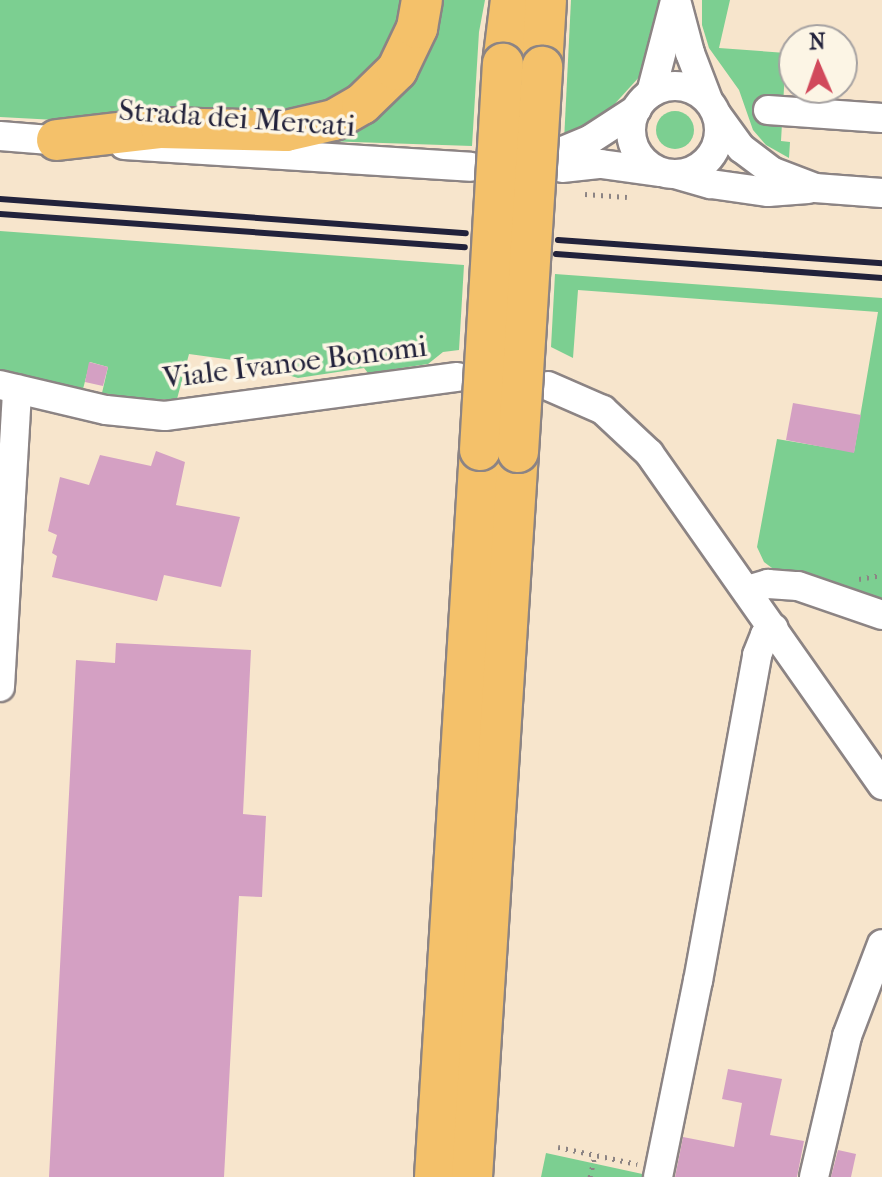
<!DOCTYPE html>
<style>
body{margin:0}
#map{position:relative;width:882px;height:1177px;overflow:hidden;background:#f7e5cc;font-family:"IM FELL French Canon",serif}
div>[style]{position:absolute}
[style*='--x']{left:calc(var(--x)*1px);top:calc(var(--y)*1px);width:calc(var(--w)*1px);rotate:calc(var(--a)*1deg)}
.green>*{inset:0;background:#7ccf91}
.round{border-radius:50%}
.building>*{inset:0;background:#d4a0c3}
.path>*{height:5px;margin-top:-2.5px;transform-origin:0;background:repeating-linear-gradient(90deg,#8c8484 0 2px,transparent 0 8px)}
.roads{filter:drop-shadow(2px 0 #8c8484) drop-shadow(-2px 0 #8c8484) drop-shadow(0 2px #8c8484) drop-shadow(0 -2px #8c8484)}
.minor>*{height:28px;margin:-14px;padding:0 14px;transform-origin:14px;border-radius:14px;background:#fff}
.minor>.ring{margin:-14px;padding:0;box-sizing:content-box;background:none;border:28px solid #fff;border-radius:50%}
.highway>*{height:40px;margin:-20px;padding:0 20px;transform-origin:20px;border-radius:20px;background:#f4c16a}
.rail>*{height:6px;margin:-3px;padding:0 3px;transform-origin:3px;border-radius:3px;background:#22223b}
.bridges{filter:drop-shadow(2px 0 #8c8484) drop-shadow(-2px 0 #8c8484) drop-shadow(0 2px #8c8484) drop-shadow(0 -2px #8c8484)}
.highway-bridge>*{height:40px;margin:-20px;padding:0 20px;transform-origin:20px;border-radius:20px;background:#f4c16a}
span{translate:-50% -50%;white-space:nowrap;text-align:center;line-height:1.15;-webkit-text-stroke:7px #fcf5e5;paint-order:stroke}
.street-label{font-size:30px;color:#22223b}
.north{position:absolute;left:778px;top:24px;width:80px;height:80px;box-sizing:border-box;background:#fcf5e5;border:2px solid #a5a1a1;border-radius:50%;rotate:358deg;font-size:22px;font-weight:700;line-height:32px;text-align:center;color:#22223b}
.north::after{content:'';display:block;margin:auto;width:28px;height:36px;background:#d1495b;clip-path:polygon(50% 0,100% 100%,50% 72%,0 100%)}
</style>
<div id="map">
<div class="green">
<i style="clip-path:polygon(0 0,410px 0,396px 46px,326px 111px,56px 120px,0 117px)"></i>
<i style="clip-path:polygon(438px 0,485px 0,479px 32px,472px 146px,324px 141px)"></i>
<i style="clip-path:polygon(571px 0,660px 0,656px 41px,641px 75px,601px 119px,564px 141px)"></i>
<i style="clip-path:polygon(702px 0,730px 0,719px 48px,786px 53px,781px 141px,790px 142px,789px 158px,766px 145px,753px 130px,739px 90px,709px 48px,702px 25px)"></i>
<i class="round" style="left:656px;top:111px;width:38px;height:38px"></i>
<i style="clip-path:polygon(0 231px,464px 265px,459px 350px,443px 352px,428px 364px,368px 373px,364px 368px,298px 378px,240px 361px,189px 354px,177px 399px,144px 399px,102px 393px,108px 367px,90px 362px,83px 389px,0 369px)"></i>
<i style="clip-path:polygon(555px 274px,882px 298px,882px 609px,772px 568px,764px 562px,757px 547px,777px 439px,854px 452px,878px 312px,578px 290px,573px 358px,551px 347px)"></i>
<i style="clip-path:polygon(546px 1153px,647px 1175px,647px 1177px,541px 1177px)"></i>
</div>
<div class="building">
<i style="clip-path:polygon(89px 362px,108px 367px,103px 386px,85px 382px)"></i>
<i style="clip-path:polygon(793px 403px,861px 415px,854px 453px,786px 440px)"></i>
<i style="clip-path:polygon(156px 451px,185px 462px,176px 505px,240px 517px,221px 587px,164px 575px,157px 601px,52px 577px,57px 556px,52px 553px,57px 535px,48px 531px,60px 477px,89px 485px,100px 455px,151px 466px)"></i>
<i style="clip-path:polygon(116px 643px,251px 650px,243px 814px,266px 816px,262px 897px,239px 896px,224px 1177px,49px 1177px,76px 660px,115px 663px)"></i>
<i style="clip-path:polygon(728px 1069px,782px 1079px,770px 1135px,804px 1141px,797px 1177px,675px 1177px,683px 1137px,734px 1147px,742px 1103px,722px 1099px)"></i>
<i style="clip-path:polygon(838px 1150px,856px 1154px,851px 1177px,831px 1177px)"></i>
</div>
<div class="path">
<i style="--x:585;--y:194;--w:42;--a:4.1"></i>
<i style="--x:859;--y:579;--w:23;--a:-10"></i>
<i style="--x:558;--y:1147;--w:81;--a:12.1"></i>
<i style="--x:590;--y:1177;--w:23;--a:-77"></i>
</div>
<div class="roads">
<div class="minor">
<i style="--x:676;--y:0;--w:55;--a:75.2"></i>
<i style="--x:690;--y:53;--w:50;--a:69"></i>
<i class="ring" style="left:631px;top:86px;width:60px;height:60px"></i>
<i style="--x:651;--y:93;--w:95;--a:-75.4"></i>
<i style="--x:768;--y:110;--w:114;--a:4"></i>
<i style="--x:717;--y:115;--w:41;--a:54"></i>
<i style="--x:741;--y:148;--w:38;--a:37"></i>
<i style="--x:771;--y:171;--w:47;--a:21.1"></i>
<i style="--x:815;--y:188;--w:67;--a:4.3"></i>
<i style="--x:0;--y:136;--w:75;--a:4.6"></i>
<i style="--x:124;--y:145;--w:347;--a:3.6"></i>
<i style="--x:563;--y:151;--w:30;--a:-23"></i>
<i style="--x:591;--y:139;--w:55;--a:-33.1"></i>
<i style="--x:562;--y:168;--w:39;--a:-6"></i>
<i style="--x:601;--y:164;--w:60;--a:7.7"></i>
<i style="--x:675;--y:174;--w:37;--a:16"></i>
<i style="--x:711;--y:184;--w:58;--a:8"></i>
<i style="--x:768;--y:192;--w:40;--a:-4.3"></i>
<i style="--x:0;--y:385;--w:109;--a:13.3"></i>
<i style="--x:106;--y:410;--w:59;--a:5.8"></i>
<i style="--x:165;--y:416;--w:295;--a:-7.6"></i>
<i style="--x:548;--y:386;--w:60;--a:23.6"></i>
<i style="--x:603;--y:410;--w:63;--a:43.1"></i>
<i style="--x:649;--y:453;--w:406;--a:54.9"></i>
<i style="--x:748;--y:590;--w:21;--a:-17"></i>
<i style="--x:768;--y:584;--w:30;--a:4"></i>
<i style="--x:798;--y:586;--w:89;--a:19"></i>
<i style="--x:0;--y:687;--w:298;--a:-86.7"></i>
<i style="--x:658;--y:1177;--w:200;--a:-78.5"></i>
<i style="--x:698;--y:981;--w:331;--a:-79.7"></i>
<i style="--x:757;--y:655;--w:22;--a:-68"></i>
<i style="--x:765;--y:635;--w:11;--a:-38"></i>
<i style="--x:814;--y:1177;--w:145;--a:-76.8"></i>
<i style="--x:847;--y:1036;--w:98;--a:-69.2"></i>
</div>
<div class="highway">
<i style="--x:503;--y:64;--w:64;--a:-82.9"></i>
<i style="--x:542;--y:67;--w:67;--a:-86.6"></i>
<i style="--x:57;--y:140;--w:105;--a:-6.6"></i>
<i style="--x:161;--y:128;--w:125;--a:1.4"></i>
<i style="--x:286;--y:131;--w:49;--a:-12.9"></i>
<i style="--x:334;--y:120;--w:32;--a:-30"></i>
<i style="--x:362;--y:104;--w:49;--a:-44.2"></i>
<i style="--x:397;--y:70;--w:47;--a:-64.5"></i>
<i style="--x:417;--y:28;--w:28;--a:-80"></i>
<i style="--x:435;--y:1177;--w:728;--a:-86.46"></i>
<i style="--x:472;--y:1177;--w:726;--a:-86.37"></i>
</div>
</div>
<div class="rail">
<i style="--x:0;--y:199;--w:467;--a:4.2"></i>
<i style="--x:0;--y:214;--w:466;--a:4.1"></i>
<i style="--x:558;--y:240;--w:325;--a:4.1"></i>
<i style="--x:556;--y:254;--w:327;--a:4.2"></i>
</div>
<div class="bridges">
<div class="highway-bridge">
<i style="--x:480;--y:450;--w:387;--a:-86.6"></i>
<i style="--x:518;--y:452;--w:386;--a:-86.4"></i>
</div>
</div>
<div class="street-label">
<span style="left:237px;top:119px;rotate:4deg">Strada dei Mercati</span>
<span style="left:295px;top:363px;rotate:-7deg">Viale Ivanoe Bonomi</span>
</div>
<div class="north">N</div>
</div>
